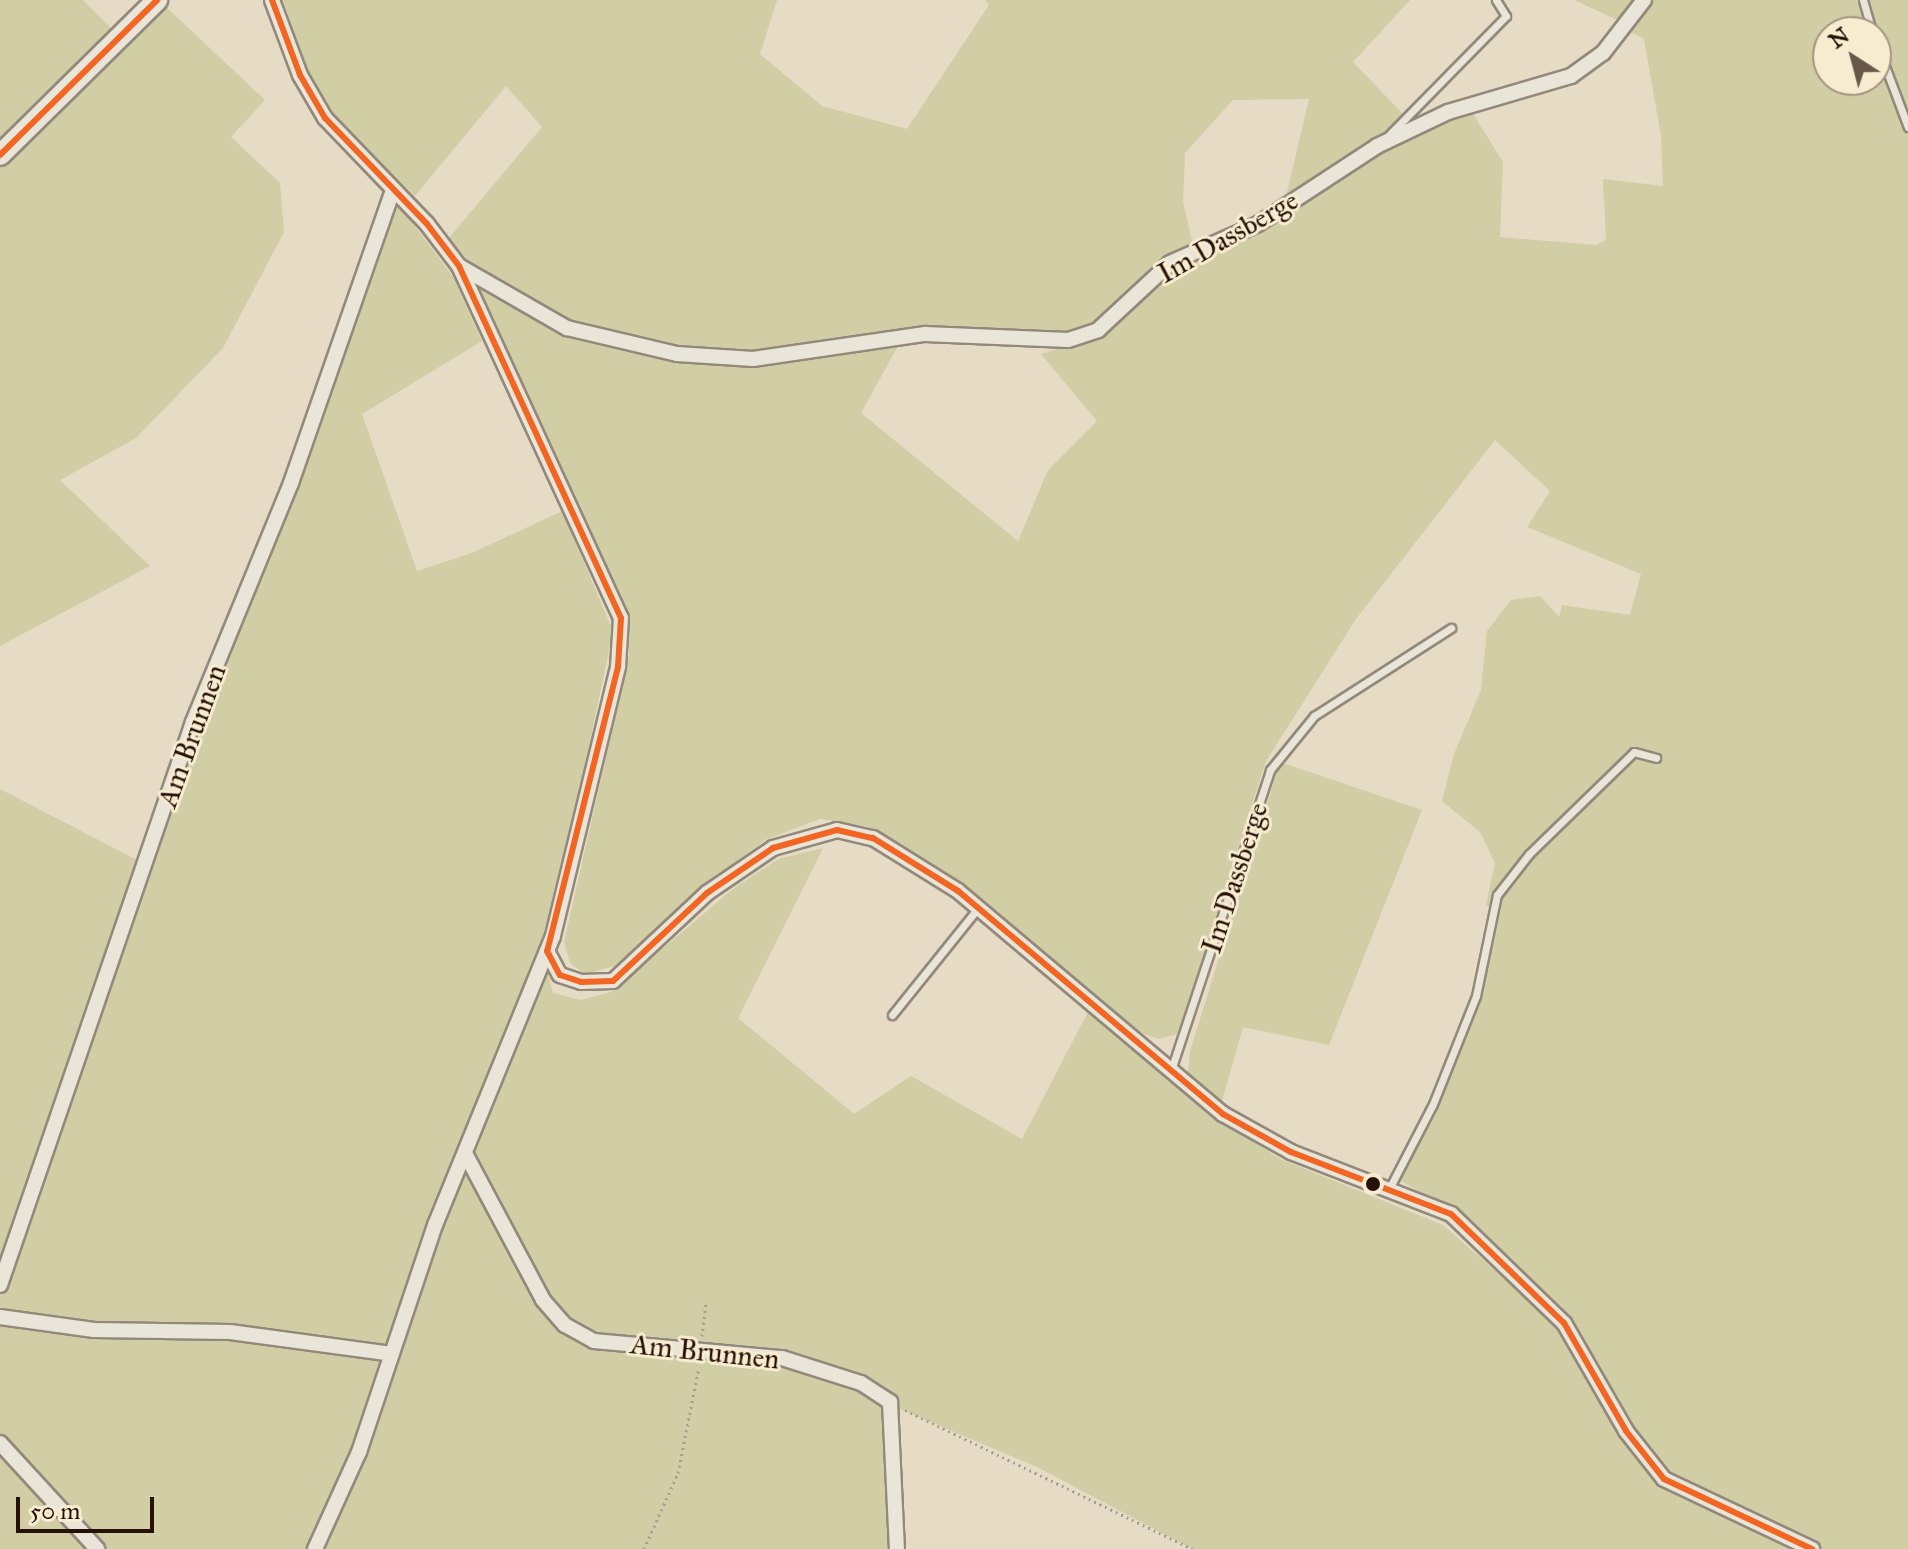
<!DOCTYPE html>
<style>
body{margin:0}
#map{position:relative;width:1908px;height:1549px;overflow:hidden;background:#e6dbc4;font-family:"IM FELL Great Primer",serif}
div>[style]{position:absolute}
[style*='--x']{left:calc(var(--x)*1px);top:calc(var(--y)*1px);width:calc(var(--w)*1px);rotate:calc(var(--a)*1deg)}
.green>*{inset:0;background:#d1cda5}
.path>*{height:3px;margin-top:-1.5px;transform-origin:0;background:repeating-linear-gradient(90deg,#a49e94 0 2px,transparent 0 6px)}
.roads{filter:drop-shadow(2px 0 #92897b) drop-shadow(-2px 0 #92897b) drop-shadow(0 2px #92897b) drop-shadow(0 -2px #92897b)}
.lane>*{height:7px;margin:-3.5px;padding:0 3.5px;transform-origin:3.5px;border-radius:3.5px;background:#eae5d9}
.street>*{height:14px;margin:-7px;padding:0 7px;transform-origin:7px;border-radius:7px;background:#eae5d9}
.secondary>*{height:20px;margin:-10px;padding:0 10px;transform-origin:10px;border-radius:10px;background:#eae5d9}
.bus-1>*{height:6px;margin:-3px;padding:0 3px;transform-origin:3px;border-radius:3px;background:#f26522}
.dots>*{width:22px;height:22px;translate:-50% -50%;box-sizing:border-box;border:4px solid #f8ecd0;border-radius:50%}
span{translate:-50% -50%;white-space:nowrap;text-align:center;line-height:1.15;-webkit-text-stroke:6px #f8ecd0;paint-order:stroke}
.street-label{font-size:28px;color:#251108}
.north{position:absolute;left:1812px;top:16px;width:80px;height:80px;box-sizing:border-box;background:#f8ecd0;border:2px solid #a49480;border-radius:50%;rotate:324deg;font-size:22px;font-weight:700;line-height:32px;text-align:center;color:#251108}
.north::after{content:'';display:block;margin:auto;width:28px;height:36px;background:#69584a;clip-path:polygon(50% 0,100% 100%,50% 72%,0 100%)}
.scale{position:absolute;left:16px;top:1497px;width:138px;height:36px;box-sizing:border-box;border:4px solid #251108;border-top:0;padding-left:10px;font-size:24px;line-height:28px;white-space:nowrap;color:#251108;-webkit-text-stroke:6px #f8ecd0;paint-order:stroke}
</style>
<div id="map">
<div class="green">
<i style="clip-path:polygon(0 0,83px 0,112px 29px,0 144px)"></i>
<i style="clip-path:polygon(283px 0,777px 0,760px 54px,822px 106px,907px 129px,989px 5px,985px 0,1410px 0,1353px 62px,1403px 114px,1377px 139px,1285px 201px,1309px 99px,1233px 100px,1185px 153px,1183px 202px,1193px 245px,1153px 268px,1104px 319px,1072px 335px,915px 329px,754px 353px,681px 349px,566px 323px,477px 271px,449px 238px,542px 127px,506px 86px,415px 196px,333px 118px,307px 69px)"></i>
<i style="clip-path:polygon(1574px 0,1635px 0,1620px 21px)"></i>
<i style="clip-path:polygon(evenodd,1648px 0,1908px 0,1908px 1549px,1192px 1549px,1037px 1467px,886px 1403px,891px 1549px,0 1549px,0 789px,139px 861px,136px 865px,150px 866px,397px 202px,453px 277px,482px 341px,362px 414px,417px 571px,472px 553px,562px 511px,613px 631px,568px 846px,540px 946px,553px 993px,581px 1000px,611px 992px,733px 889px,778px 859px,823px 848px,738px 1018px,854px 1114px,911px 1076px,1022px 1139px,1089px 1010px,1221px 1121px,1280px 1159px,1443px 1225px,1555px 1323px,1619px 1433px,1620px 1400px,1560px 1305px,1454px 1211px,1399px 1180px,1436px 1114px,1498px 916px,1486px 905px,1495px 863px,1480px 832px,1442px 801px,1454px 754px,1481px 690px,1487px 631px,1511px 600px,1540px 596px,1559px 617px,1562px 605px,1630px 615px,1641px 574px,1527px 527px,1550px 491px,1495px 440px,1356px 619px,1266px 761px,1178px 1034px,1158px 1039px,1142px 1033px,922px 858px,866px 826px,820px 819px,765px 840px,704px 887px,622px 964px,585px 974px,570px 963px,564px 942px,629px 656px,628px 624px,478px 293px,485px 288px,521px 310px,672px 360px,899px 344px,861px 413px,1018px 541px,1048px 470px,1097px 421px,1041px 354px,1090px 339px,1173px 266px,1292px 210px,1377px 153px,1472px 112px,1503px 162px,1500px 237px,1596px 245px,1606px 240px,1603px 179px,1663px 186px,1661px 136px,1644px 39px,1627px 30px,1648px 0,1828px 32px,1876px 32px,1876px 80px,1828px 80px,1828px 32px)"></i>
<i style="clip-path:polygon(166px 7px,265px 100px,231px 137px,280px 183px,284px 232px,223px 348px,136px 438px,60px 480px,150px 566px,0 646px,0 167px)"></i>
<i style="clip-path:polygon(1280px 762px,1422px 810px,1329px 1045px,1243px 1027px,1222px 1101px,1188px 1073px,1190px 1051px)"></i>
</div>
<div class="path">
<i style="--x:702;--y:1336;--w:32;--a:-83"></i>
<i style="--x:905;--y:1410;--w:320;--a:25.8"></i>
<i style="--x:644;--y:1549;--w:83;--a:-65.9"></i>
<i style="--x:678;--y:1473;--w:108;--a:-78.8"></i>
</div>
<div class="roads">
<div class="lane">
<i style="--x:1863;--y:0;--w:33;--a:74"></i>
<i style="--x:1876;--y:42;--w:91;--a:69.4"></i>
<i style="--x:1389;--y:135;--w:167;--a:-45.5"></i>
<i style="--x:1506;--y:16;--w:19;--a:-122"></i>
<i style="--x:892;--y:1015;--w:137;--a:-51.2"></i>
<i style="--x:1171;--y:1070;--w:316;--a:-71.7"></i>
<i style="--x:1270;--y:770;--w:70;--a:-50.8"></i>
<i style="--x:1314;--y:716;--w:163;--a:-32.7"></i>
<i style="--x:1390;--y:1187;--w:93;--a:-62.6"></i>
<i style="--x:1433;--y:1104;--w:116;--a:-68.3"></i>
<i style="--x:1476;--y:996;--w:103;--a:-78.3"></i>
<i style="--x:1497;--y:895;--w:52;--a:-52"></i>
<i style="--x:1529;--y:854;--w:146;--a:-44.2"></i>
<i style="--x:1634;--y:752;--w:23;--a:15"></i>
</div>
<div class="street">
<i style="--x:272;--y:0;--w:80;--a:69.5"></i>
<i style="--x:300;--y:75;--w:50;--a:59.8"></i>
<i style="--x:325;--y:118;--w:147;--a:46.1"></i>
<i style="--x:427;--y:224;--w:53;--a:52.7"></i>
<i style="--x:459;--y:266;--w:387;--a:65.3"></i>
<i style="--x:621;--y:618;--w:49;--a:93.5"></i>
<i style="--x:618;--y:667;--w:277;--a:103.6"></i>
<i style="--x:553;--y:936;--w:312;--a:112.2"></i>
<i style="--x:435;--y:1225;--w:239;--a:108.5"></i>
<i style="--x:359;--y:1452;--w:107;--a:114.4"></i>
<i style="--x:459;--y:266;--w:125;--a:29.9"></i>
<i style="--x:567;--y:328;--w:113;--a:13.3"></i>
<i style="--x:677;--y:354;--w:76;--a:3.8"></i>
<i style="--x:753;--y:359;--w:174;--a:-8.3"></i>
<i style="--x:925;--y:334;--w:143;--a:2.4"></i>
<i style="--x:1068;--y:340;--w:32;--a:-18"></i>
<i style="--x:1098;--y:330;--w:98;--a:-42.9"></i>
<i style="--x:1170;--y:263;--w:96;--a:-23.9"></i>
<i style="--x:1258;--y:224;--w:142;--a:-33.2"></i>
<i style="--x:1377;--y:146;--w:79;--a:-25.6"></i>
<i style="--x:1448;--y:112;--w:128;--a:-16.3"></i>
<i style="--x:1571;--y:76;--w:39;--a:-36"></i>
<i style="--x:1603;--y:53;--w:67;--a:-52.3"></i>
<i style="--x:547;--y:951;--w:27;--a:62"></i>
<i style="--x:560;--y:975;--w:22;--a:18"></i>
<i style="--x:581;--y:982;--w:32;--a:-2"></i>
<i style="--x:613;--y:981;--w:129;--a:-43.1"></i>
<i style="--x:707;--y:893;--w:80;--a:-34.3"></i>
<i style="--x:773;--y:848;--w:66;--a:-15.7"></i>
<i style="--x:837;--y:830;--w:37;--a:13"></i>
<i style="--x:873;--y:838;--w:100;--a:31.9"></i>
<i style="--x:958;--y:891;--w:346;--a:40.1"></i>
<i style="--x:1223;--y:1114;--w:78;--a:29.2"></i>
<i style="--x:1291;--y:1152;--w:172;--a:21.2"></i>
<i style="--x:1451;--y:1214;--w:157;--a:44"></i>
<i style="--x:1564;--y:1323;--w:125;--a:60.1"></i>
<i style="--x:1626;--y:1431;--w:61;--a:51.6"></i>
<i style="--x:1664;--y:1479;--w:164;--a:25.3"></i>
<i style="--x:466;--y:1155;--w:164;--a:62"></i>
<i style="--x:543;--y:1300;--w:33;--a:49"></i>
<i style="--x:565;--y:1325;--w:33;--a:29"></i>
<i style="--x:594;--y:1341;--w:189;--a:5.2"></i>
<i style="--x:782;--y:1358;--w:83;--a:17.6"></i>
<i style="--x:861;--y:1383;--w:35;--a:33"></i>
<i style="--x:890;--y:1402;--w:147;--a:87.3"></i>
<i style="--x:0;--y:1285;--w:595;--a:-71.08"></i>
<i style="--x:193;--y:722;--w:258;--a:-67.7"></i>
<i style="--x:291;--y:483;--w:310;--a:-70.8"></i>
<i style="--x:0;--y:1317;--w:95;--a:7.9"></i>
<i style="--x:94;--y:1330;--w:136;--a:0.8"></i>
<i style="--x:230;--y:1332;--w:163;--a:7.7"></i>
<i style="--x:0;--y:1443;--w:144;--a:47.5"></i>
</div>
<div class="secondary">
<i style="--x:0;--y:155;--w:221;--a:-44.6"></i>
</div>
</div>
<div class="bus-1">
<i style="--x:272;--y:0;--w:80;--a:69.5"></i>
<i style="--x:300;--y:75;--w:50;--a:59.8"></i>
<i style="--x:325;--y:118;--w:147;--a:46.1"></i>
<i style="--x:427;--y:224;--w:53;--a:52.7"></i>
<i style="--x:459;--y:266;--w:387;--a:65.3"></i>
<i style="--x:621;--y:618;--w:49;--a:93.5"></i>
<i style="--x:618;--y:667;--w:293;--a:104"></i>
<i style="--x:547;--y:951;--w:27;--a:62"></i>
<i style="--x:560;--y:975;--w:22;--a:18"></i>
<i style="--x:581;--y:982;--w:32;--a:-2"></i>
<i style="--x:613;--y:981;--w:129;--a:-43.1"></i>
<i style="--x:707;--y:893;--w:80;--a:-34.3"></i>
<i style="--x:773;--y:848;--w:66;--a:-15.7"></i>
<i style="--x:837;--y:830;--w:37;--a:13"></i>
<i style="--x:873;--y:838;--w:100;--a:31.9"></i>
<i style="--x:958;--y:891;--w:346;--a:40.1"></i>
<i style="--x:1223;--y:1114;--w:78;--a:29.2"></i>
<i style="--x:1291;--y:1152;--w:172;--a:21.2"></i>
<i style="--x:1451;--y:1214;--w:157;--a:44"></i>
<i style="--x:1564;--y:1323;--w:125;--a:60.1"></i>
<i style="--x:1626;--y:1431;--w:61;--a:51.6"></i>
<i style="--x:1664;--y:1479;--w:164;--a:25.3"></i>
<i style="--x:0;--y:155;--w:221;--a:-44.6"></i>
</div>
<div class="dots">
<i style="left:1373px;top:1184px;background:#251108"></i>
</div>
<div class="street-label">
<span style="left:1228px;top:237px;rotate:-30deg">Im Dassberge</span>
<span style="left:192px;top:736px;rotate:-70deg">Am Brunnen</span>
<span style="left:1235px;top:878px;rotate:-72deg">Im Dassberge</span>
<span style="left:705px;top:1352px;rotate:6deg">Am Brunnen</span>
</div>
<div class="north">N</div>
<div class="scale">50 m</div>
</div>
